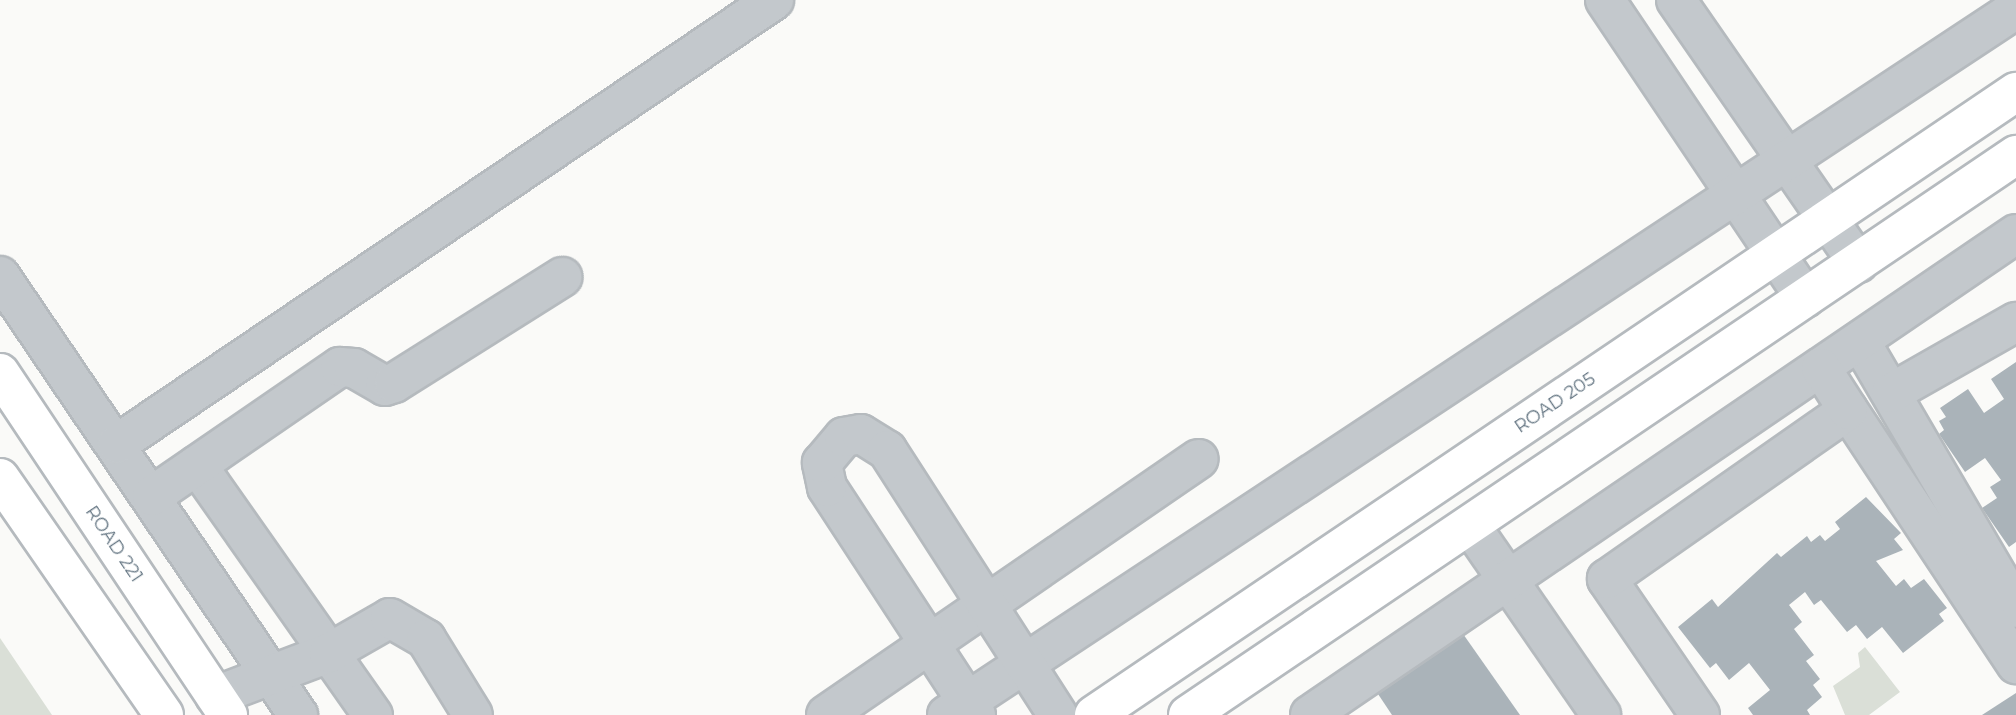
<!DOCTYPE html>
<style>
body{margin:0}
#map{position:relative;width:2016px;height:715px;overflow:hidden;background:#fafaf8;font-family:Montserrat,sans-serif}
div>[style]{position:absolute}
[style*='--x']{left:calc(var(--x)*1px);top:calc(var(--y)*1px);width:calc(var(--w)*1px);rotate:calc(var(--a)*1deg)}
.green>*{inset:0;background:#dadfd7}
.building>*{inset:0;background:#aab3b9}
.roads{filter:drop-shadow(2px 0 #b5babe) drop-shadow(-2px 0 #b5babe) drop-shadow(0 2px #b5babe) drop-shadow(0 -2px #b5babe)}
.minor>*{height:38px;margin:-19px;padding:0 19px;transform-origin:19px;border-radius:19px;background:#c3c8cc}
.major>*{height:38px;margin:-19px;padding:0 19px;transform-origin:19px;border-radius:19px;background:#fff}
span{translate:-50% -50%;white-space:nowrap;text-align:center;line-height:1.15;-webkit-text-stroke:7px #fff;paint-order:stroke}
.street-label{font-size:18px;color:#657683}
</style>
<div id="map">
<div class="green">
<i style="clip-path:polygon(0 638px,52px 715px,0 715px)"></i>
<i style="clip-path:polygon(1865px 647px,1900px 692px,1869px 715px,1845px 715px,1833px 686px,1860px 667px,1858px 653px)"></i>
</div>
<div class="building">
<i style="clip-path:polygon(2016px 362px,2016px 542px,2009px 547px,1982px 508px,1997px 498px,1990px 487px,2001px 480px,1985px 458px,1965px 472px,1939px 434px,1944px 430px,1939px 421px,1946px 417px,1940px 408px,1968px 389px,1984px 413px,2004px 399px,1991px 379px)"></i>
<i style="clip-path:polygon(1866px 497px,1901px 533px,1894px 539px,1903px 550px,1876px 561px,1896px 586px,1904px 579px,1911px 588px,1924px 579px,1947px 608px,1939px 614px,1944px 621px,1903px 653px,1882px 627px,1867px 639px,1856px 625px,1847px 632px,1821px 600px,1814px 605px,1805px 592px,1789px 605px,1802px 622px,1794px 629px,1814px 655px,1806px 661px,1820px 679px,1813px 685px,1822px 697px,1807px 710px,1810px 715px,1753px 715px,1748px 708px,1770px 690px,1749px 663px,1729px 680px,1716px 663px,1710px 668px,1678px 627px,1712px 599px,1718px 607px,1777px 553px,1781px 557px,1807px 536px,1811px 542px,1820px 535px,1825px 541px,1840px 529px,1835px 522px)"></i>
<i style="clip-path:polygon(1461px 631px,1520px 715px,1392px 715px,1376px 691px)"></i>
<i style="clip-path:polygon(2016px 693px,2016px 715px,1982px 715px)"></i>
</div>
<div class="roads">
<div class="minor">
<i style="--x:1605;--y:0;--w:359;--a:56.1"></i>
<i style="--x:1676;--y:0;--w:320;--a:55.3"></i>
<i style="--x:0;--y:276;--w:531;--a:55.83"></i>
<i style="--x:1860;--y:341;--w:309;--a:59.7"></i>
<i style="--x:1891;--y:393;--w:144;--a:-29.6"></i>
<i style="--x:1848;--y:410;--w:305;--a:56.5"></i>
<i style="--x:117;--y:444;--w:793;--a:-34.05"></i>
<i style="--x:197;--y:465;--w:306;--a:54.9"></i>
<i style="--x:152;--y:496;--w:228;--a:-34.5"></i>
<i style="--x:340;--y:367;--w:14;--a:4"></i>
<i style="--x:354;--y:368;--w:36;--a:30"></i>
<i style="--x:385;--y:386;--w:9;--a:-18"></i>
<i style="--x:394;--y:383;--w:199;--a:-32.2"></i>
<i style="--x:1470;--y:525;--w:231;--a:55.4"></i>
<i style="--x:215;--y:696;--w:122;--a:-20.7"></i>
<i style="--x:329;--y:653;--w:70;--a:-29.8"></i>
<i style="--x:390;--y:618;--w:42;--a:30.3"></i>
<i style="--x:426;--y:639;--w:89;--a:58.3"></i>
<i style="--x:826;--y:715;--w:452;--a:-34.5"></i>
<i style="--x:947;--y:715;--w:1281;--a:-33.44"></i>
<i style="--x:976;--y:715;--w:272;--a:-123.2"></i>
<i style="--x:827;--y:487;--w:25;--a:-102"></i>
<i style="--x:822;--y:463;--w:34;--a:-50"></i>
<i style="--x:844;--y:437;--w:17;--a:-10"></i>
<i style="--x:861;--y:434;--w:31;--a:32"></i>
<i style="--x:887;--y:450;--w:315;--a:57.2"></i>
<i style="--x:1310;--y:715;--w:854;--a:-34.27"></i>
<i style="--x:1700;--y:715;--w:165;--a:-124.4"></i>
<i style="--x:1607;--y:579;--w:294;--a:-35"></i>
<i style="--x:1848;--y:410;--w:50;--a:-122.7"></i>
</div>
<div class="major">
<i style="--x:0;--y:373;--w:411;--a:56.3"></i>
<i style="--x:0;--y:478;--w:288;--a:55.3"></i>
<i style="--x:1094;--y:715;--w:1113;--a:-34.05"></i>
<i style="--x:1188;--y:715;--w:1000;--a:-34.07"></i>
</div>
</div>
<div class="street-label">
<span style="left:1555px;top:403px;rotate:-34deg">ROAD 205</span>
<span style="left:114px;top:544px;rotate:56deg">ROAD 221</span>
</div>
</div>
